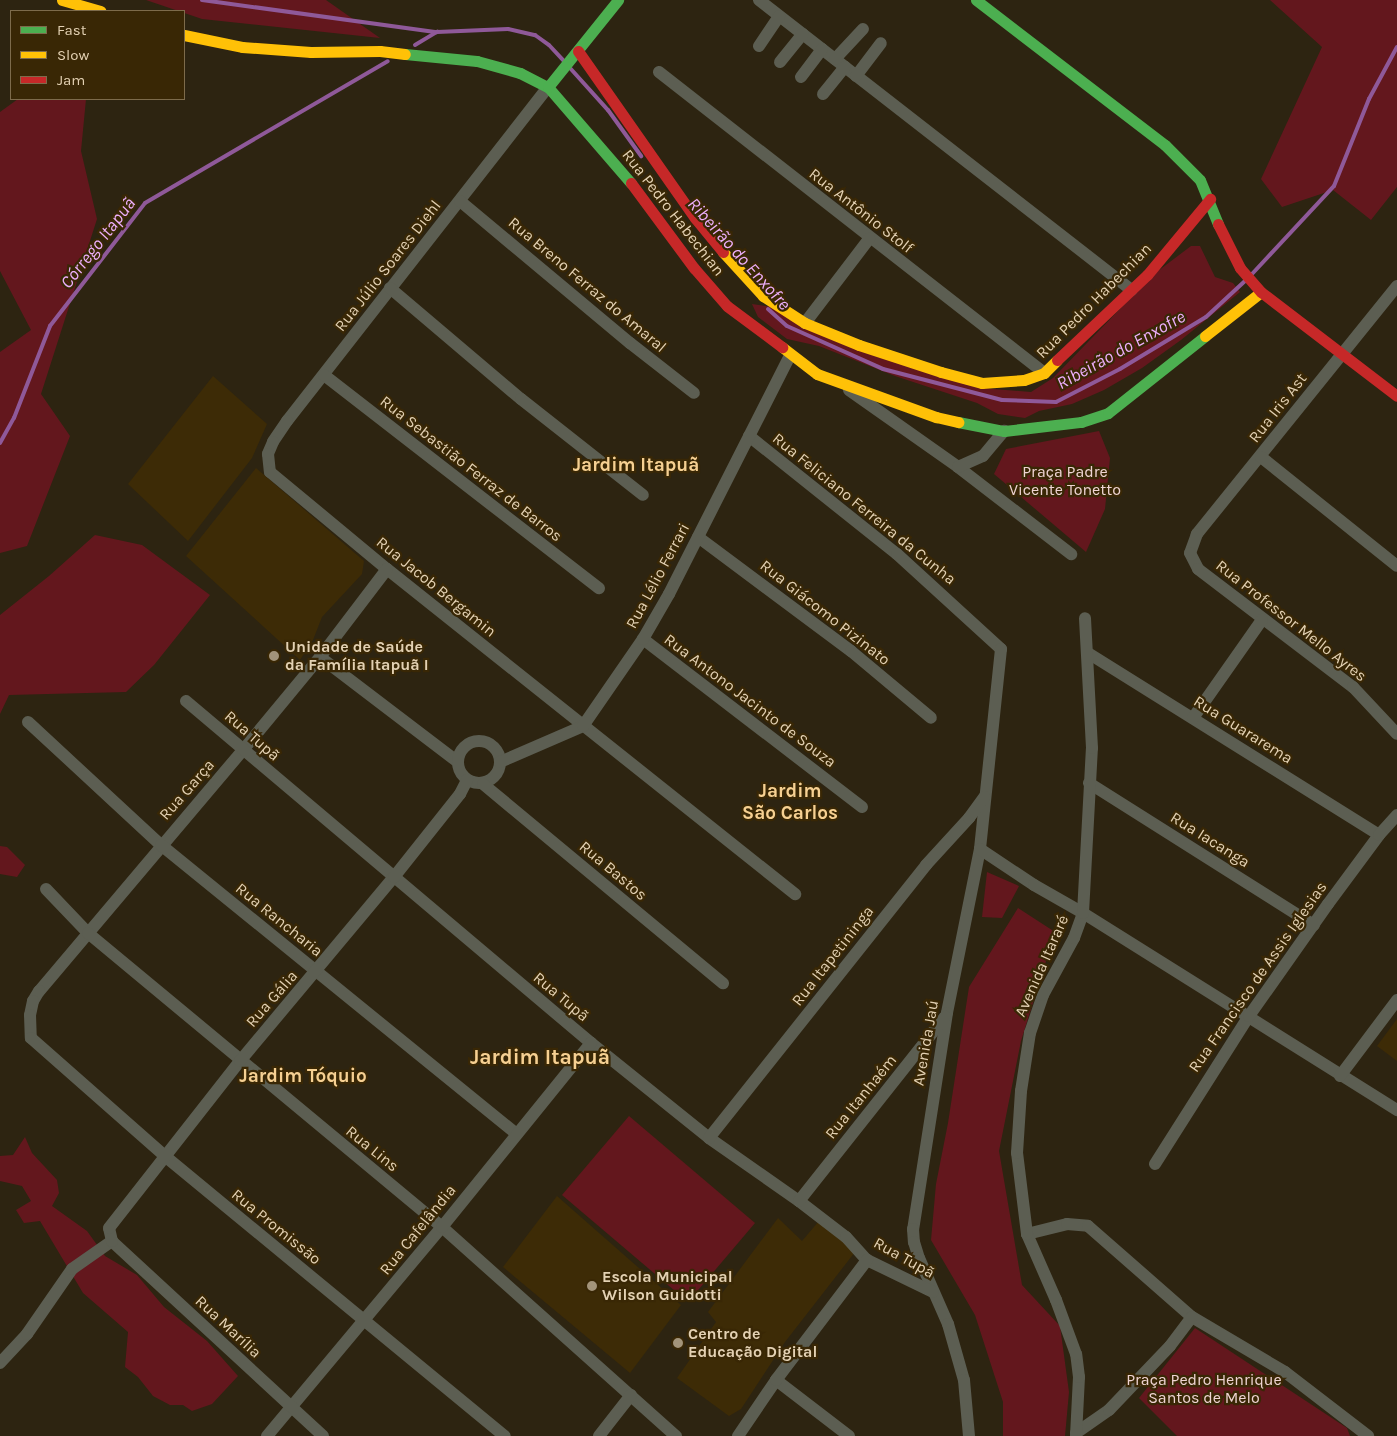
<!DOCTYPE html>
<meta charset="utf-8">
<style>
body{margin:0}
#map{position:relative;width:1397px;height:1436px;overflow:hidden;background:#2d2411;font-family:Karla,sans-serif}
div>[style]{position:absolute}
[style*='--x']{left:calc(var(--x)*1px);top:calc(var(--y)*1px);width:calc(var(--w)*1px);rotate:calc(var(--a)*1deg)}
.built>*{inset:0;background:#3d2b06}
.green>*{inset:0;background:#63171d}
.stream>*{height:4px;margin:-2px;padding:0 2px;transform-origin:2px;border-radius:2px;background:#8f5999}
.street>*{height:12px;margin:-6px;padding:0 6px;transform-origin:6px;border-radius:6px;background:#5c5e52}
.street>.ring{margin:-6px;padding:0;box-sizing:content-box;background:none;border:12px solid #5c5e52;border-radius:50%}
.fast>*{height:11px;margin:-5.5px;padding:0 5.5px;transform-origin:5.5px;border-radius:5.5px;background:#4caf50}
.slow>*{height:11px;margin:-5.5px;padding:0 5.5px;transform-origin:5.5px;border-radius:5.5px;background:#ffc107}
.jam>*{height:11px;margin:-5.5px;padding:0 5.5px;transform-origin:5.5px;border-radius:5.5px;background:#c62828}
.dots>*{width:14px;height:14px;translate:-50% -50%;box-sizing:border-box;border:2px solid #392705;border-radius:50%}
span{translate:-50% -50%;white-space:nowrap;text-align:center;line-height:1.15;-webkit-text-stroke:4.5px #392705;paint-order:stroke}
.street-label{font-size:16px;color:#e3d1b3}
.park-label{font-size:16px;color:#efd4d3}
.poi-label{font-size:16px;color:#e3d1b3;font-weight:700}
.left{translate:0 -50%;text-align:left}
.water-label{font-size:18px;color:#edaffb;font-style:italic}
.quarter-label{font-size:19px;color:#f6d092;font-weight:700}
.district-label{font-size:21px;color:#f6d092;font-weight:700}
.legend{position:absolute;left:10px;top:10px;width:175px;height:90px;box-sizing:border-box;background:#392705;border:1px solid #7d6b4b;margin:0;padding:6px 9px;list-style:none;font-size:15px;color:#e3d1b3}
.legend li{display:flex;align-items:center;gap:10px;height:25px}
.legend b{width:25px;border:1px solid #7d6b4b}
</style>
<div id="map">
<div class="built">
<i style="clip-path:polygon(213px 376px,267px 424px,252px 458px,188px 541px,128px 484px)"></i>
<i style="clip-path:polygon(256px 468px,364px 561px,362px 574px,322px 617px,313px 640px,300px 660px,186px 556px)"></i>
<i style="clip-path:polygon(1397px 1019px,1397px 1061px,1377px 1046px)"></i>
<i style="clip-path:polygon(557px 1196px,681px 1305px,630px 1373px,503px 1267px)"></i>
<i style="clip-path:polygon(778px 1218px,802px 1241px,819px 1221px,855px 1252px,785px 1342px,741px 1409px,729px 1416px,677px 1378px,716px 1322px,708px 1312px)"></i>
</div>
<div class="green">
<i style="clip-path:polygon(146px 0,326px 0,380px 38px,202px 19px)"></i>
<i style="clip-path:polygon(1270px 0,1397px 0,1397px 187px,1371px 220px,1333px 190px,1282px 207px,1261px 179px,1322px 47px)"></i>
<i style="clip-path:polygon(18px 99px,86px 99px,81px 151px,97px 219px,41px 394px,70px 436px,27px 546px,0 553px,0 352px,31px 330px,0 271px,0 112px)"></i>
<i style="clip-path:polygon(1191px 246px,1200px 246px,1215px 277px,1233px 283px,1240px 292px,1181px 340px,1142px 368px,1104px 390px,1072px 404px,1039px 411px,1025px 418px,998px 414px,977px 403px,895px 376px,819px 346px,787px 339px,758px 317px,752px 304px,773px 307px,981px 388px,1031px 392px,1053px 378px,1154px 274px)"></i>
<i style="clip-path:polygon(1099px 431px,1110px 458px,1105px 509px,1086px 552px,994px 474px,1006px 449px)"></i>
<i style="clip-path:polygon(95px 535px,142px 545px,210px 595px,154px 665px,126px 692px,9px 695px,0 714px,0 615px,49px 576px)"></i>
<i style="clip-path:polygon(0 846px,7px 847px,25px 865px,17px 877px,0 874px)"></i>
<i style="clip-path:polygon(987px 872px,1019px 886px,1002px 918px,982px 917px)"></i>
<i style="clip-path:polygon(1018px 908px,1055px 932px,1021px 1041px,999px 1151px,1022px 1285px,1060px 1326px,1069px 1392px,1065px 1436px,1003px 1436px,1003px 1402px,975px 1315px,931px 1240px,936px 1184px,948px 1123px,969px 987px)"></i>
<i style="clip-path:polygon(629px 1116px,755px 1223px,688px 1302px,562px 1195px)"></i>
<i style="clip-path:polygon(25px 1137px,32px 1153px,57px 1180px,59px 1193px,52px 1206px,87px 1231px,105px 1256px,137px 1275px,164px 1307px,207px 1341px,238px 1376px,212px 1404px,192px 1411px,183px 1405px,170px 1405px,153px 1396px,138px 1377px,125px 1367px,128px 1332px,83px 1293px,40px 1221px,24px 1223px,16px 1210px,31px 1201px,22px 1186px,0 1181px,0 1156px,13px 1155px)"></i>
<i style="clip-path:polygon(1195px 1328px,1347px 1428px,1350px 1436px,1177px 1436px,1139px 1398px)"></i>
</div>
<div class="stream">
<i style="--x:202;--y:0;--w:237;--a:7.8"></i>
<i style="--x:437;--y:32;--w:71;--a:-2.4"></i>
<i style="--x:508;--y:29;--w:28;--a:13"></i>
<i style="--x:535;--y:35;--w:17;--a:36"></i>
<i style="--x:549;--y:45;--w:22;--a:47"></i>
<i style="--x:415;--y:45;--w:26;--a:-31"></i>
<i style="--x:570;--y:68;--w:57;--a:47.9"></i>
<i style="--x:608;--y:110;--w:57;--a:54.3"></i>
<i style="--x:1252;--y:274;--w:120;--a:-47"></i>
<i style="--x:1334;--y:186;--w:94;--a:-68.1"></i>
<i style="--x:1369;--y:99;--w:59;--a:-61.7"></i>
<i style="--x:768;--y:309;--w:25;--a:42"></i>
<i style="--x:787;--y:326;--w:105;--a:24.1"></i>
<i style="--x:883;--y:369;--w:123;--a:14.6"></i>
<i style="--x:1002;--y:400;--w:54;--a:2.1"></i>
<i style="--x:1056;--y:402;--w:72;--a:-27.3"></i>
<i style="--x:1120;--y:369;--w:100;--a:-31.2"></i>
<i style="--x:1206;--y:317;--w:53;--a:-42.7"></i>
<i style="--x:0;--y:443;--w:29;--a:-61"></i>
<i style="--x:14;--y:418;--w:99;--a:-68.6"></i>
<i style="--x:50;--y:326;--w:155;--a:-52.3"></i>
<i style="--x:145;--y:203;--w:281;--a:-30.3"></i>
</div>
<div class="street">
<i style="--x:759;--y:0;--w:472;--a:37.9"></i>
<i style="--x:759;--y:46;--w:36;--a:-56"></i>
<i style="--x:835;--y:59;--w:41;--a:-47"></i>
<i style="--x:780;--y:62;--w:36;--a:-51"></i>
<i style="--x:659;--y:72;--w:489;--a:38"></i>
<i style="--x:856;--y:76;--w:41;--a:-52.9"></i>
<i style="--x:801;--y:77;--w:35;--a:-53"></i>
<i style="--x:548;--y:87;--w:424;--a:128"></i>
<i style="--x:287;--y:421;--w:25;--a:124"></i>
<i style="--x:273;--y:442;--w:13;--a:113"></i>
<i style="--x:268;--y:454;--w:18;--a:84"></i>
<i style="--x:270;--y:472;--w:152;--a:39.7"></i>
<i style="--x:387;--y:569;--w:522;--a:38.54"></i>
<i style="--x:823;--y:94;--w:35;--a:-51"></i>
<i style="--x:460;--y:201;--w:222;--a:39.9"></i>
<i style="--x:630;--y:343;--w:81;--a:38"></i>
<i style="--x:1397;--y:286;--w:319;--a:128.9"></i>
<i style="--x:1197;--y:534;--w:20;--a:110"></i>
<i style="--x:1190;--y:553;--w:18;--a:63"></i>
<i style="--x:1198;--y:569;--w:195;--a:37.3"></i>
<i style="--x:1353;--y:687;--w:64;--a:46.9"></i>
<i style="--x:390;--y:288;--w:172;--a:40.3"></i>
<i style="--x:521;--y:399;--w:155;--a:38.2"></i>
<i style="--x:805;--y:323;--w:106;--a:-52.7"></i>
<i style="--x:324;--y:375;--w:348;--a:37.8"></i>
<i style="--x:849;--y:390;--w:133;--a:35.2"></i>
<i style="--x:958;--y:467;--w:143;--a:37.6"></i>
<i style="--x:749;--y:436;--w:189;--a:38.6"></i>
<i style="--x:897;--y:554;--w:141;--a:42.4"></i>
<i style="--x:1001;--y:649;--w:201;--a:96"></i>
<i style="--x:980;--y:849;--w:167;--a:101.4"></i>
<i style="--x:947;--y:1013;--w:219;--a:98.9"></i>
<i style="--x:913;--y:1229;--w:13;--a:86"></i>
<i style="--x:914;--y:1242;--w:17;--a:73"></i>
<i style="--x:919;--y:1258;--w:72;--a:66.3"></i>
<i style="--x:948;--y:1324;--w:58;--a:74.1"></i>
<i style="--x:964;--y:1380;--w:56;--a:84.9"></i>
<i style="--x:1261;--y:457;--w:174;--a:38.7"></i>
<i style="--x:958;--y:467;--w:27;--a:-24"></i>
<i style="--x:983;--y:456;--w:33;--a:-50"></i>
<i style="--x:698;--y:537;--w:191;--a:36.7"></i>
<i style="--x:851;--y:651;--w:104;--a:39.9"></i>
<i style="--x:387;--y:569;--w:111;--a:127.3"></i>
<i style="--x:320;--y:657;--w:121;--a:129.6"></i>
<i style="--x:243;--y:750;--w:316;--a:130.2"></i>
<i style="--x:39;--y:991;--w:12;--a:121"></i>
<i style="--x:33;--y:1001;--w:14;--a:102"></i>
<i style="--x:30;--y:1015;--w:23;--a:88"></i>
<i style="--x:31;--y:1038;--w:180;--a:41.4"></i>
<i style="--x:166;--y:1157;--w:439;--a:39.5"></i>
<i style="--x:643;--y:639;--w:276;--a:37.5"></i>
<i style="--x:1088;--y:653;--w:343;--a:32"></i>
<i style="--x:320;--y:657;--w:173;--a:37.3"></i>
<i style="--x:186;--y:701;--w:530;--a:40.18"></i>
<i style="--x:591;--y:1043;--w:151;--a:38.8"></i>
<i style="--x:709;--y:1138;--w:110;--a:35"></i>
<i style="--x:799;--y:1201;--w:59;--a:37.5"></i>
<i style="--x:846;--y:1237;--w:31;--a:48"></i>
<i style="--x:867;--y:1260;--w:73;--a:25.9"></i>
<i style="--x:1193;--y:718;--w:120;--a:-54.9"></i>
<i style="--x:28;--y:722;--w:181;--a:42.8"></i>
<i style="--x:161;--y:845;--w:458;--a:39.1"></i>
<i class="ring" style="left:458px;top:741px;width:30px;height:30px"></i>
<i style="--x:500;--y:762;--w:90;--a:-23.4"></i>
<i style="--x:583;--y:726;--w:106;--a:-55.4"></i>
<i style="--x:643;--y:639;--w:52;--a:-60"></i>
<i style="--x:669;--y:594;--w:268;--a:-63.1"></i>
<i style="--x:1089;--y:783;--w:266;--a:32.3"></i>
<i style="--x:483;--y:784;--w:312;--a:39.7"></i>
<i style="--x:980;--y:849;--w:65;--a:33.7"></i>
<i style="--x:1034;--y:885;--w:56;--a:29.7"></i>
<i style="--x:1083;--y:913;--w:371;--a:32.1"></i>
<i style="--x:46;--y:889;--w:61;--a:46.3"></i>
<i style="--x:88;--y:933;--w:460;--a:39.7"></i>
<i style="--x:442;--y:1227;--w:314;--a:41.8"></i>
<i style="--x:1340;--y:1076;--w:95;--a:-53.1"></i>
<i style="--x:709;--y:1138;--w:349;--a:-51.5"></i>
<i style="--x:926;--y:865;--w:64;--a:-47.5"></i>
<i style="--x:969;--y:818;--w:26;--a:-54"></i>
<i style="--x:1155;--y:1164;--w:175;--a:-57.6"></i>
<i style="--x:1249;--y:1016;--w:137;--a:-54.8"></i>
<i style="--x:1328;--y:904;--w:86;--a:-53.5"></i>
<i style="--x:1379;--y:835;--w:27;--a:-48"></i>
<i style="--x:799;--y:1201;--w:235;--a:-51.6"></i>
<i style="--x:1027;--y:1234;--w:41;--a:-14"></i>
<i style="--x:1067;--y:1224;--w:21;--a:5"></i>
<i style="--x:1088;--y:1226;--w:138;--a:41.2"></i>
<i style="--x:1192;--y:1317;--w:108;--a:30.6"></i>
<i style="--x:1285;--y:1372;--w:105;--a:37.6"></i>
<i style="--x:0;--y:1363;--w:40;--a:-47"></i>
<i style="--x:27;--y:1334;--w:79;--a:-55.3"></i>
<i style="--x:72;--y:1269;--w:49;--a:-35"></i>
<i style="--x:776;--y:1380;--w:92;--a:37.5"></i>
<i style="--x:1076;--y:1433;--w:40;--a:-34.9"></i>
<i style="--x:1109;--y:1410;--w:88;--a:-46.4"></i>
<i style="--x:1170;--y:1346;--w:36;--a:-53"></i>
<i style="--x:267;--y:1436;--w:273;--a:-50.1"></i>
<i style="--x:442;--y:1227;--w:237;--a:-51"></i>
<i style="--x:323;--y:1436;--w:287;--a:-137.3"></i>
<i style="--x:112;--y:1241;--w:13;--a:-103"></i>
<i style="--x:109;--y:1228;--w:212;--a:-51.9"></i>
<i style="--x:240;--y:1061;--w:240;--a:-50.1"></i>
<i style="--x:394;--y:877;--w:106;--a:-51.5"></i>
<i style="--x:460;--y:794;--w:16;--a:-63"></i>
<i style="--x:599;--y:1436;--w:52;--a:-52"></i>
<i style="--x:738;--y:1436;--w:68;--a:-55.8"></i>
<i style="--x:776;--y:1380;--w:151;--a:-52.8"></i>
<i style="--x:1076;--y:1436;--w:59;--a:-87.1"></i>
<i style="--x:1079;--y:1377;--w:23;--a:-97"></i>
<i style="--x:1076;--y:1354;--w:58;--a:-110.3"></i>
<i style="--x:1056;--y:1300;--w:72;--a:-113.7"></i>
<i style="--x:1027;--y:1234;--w:82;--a:-97"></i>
<i style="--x:1017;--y:1153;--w:62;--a:-86.3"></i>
<i style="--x:1021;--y:1091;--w:59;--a:-81.2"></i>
<i style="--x:1030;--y:1033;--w:40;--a:-71.1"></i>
<i style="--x:1043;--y:995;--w:65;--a:-61.5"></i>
<i style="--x:1074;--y:938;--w:27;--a:-70"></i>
<i style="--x:1083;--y:913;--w:165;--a:-86.9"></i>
<i style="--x:1092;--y:748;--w:130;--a:-93.1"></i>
</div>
<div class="fast">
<i style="--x:976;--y:0;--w:238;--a:37.5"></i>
<i style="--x:1165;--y:145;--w:49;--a:45"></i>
<i style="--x:1200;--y:180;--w:48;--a:67.8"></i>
<i style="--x:405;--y:54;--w:72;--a:5.6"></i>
<i style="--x:477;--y:61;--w:45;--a:15.6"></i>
<i style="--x:520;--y:73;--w:31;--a:27"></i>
<i style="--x:548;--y:87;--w:127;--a:49.2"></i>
<i style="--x:548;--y:87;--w:112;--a:-51.2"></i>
<i style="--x:958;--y:422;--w:47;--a:11.1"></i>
<i style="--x:1004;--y:431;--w:78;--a:-6.7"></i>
<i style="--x:1081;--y:422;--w:28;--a:-18"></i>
<i style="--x:1108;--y:413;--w:124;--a:-38.4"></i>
</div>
<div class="slow">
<i style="--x:62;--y:0;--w:40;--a:16"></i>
<i style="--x:184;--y:35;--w:59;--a:11.7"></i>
<i style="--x:242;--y:47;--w:69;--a:4.1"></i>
<i style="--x:311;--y:52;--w:69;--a:-0.8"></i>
<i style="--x:380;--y:51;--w:25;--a:7"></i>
<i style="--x:723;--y:252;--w:59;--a:47.7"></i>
<i style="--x:763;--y:296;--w:50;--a:32.7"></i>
<i style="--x:805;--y:323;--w:58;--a:22.2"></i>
<i style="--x:859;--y:345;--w:86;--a:18.2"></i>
<i style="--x:941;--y:372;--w:42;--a:15"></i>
<i style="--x:982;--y:383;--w:42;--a:-4.1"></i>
<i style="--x:1024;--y:380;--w:21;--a:-19"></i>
<i style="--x:1044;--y:373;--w:18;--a:-45"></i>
<i style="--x:1205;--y:336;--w:71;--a:-38.2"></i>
<i style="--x:782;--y:347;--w:44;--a:37.6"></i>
<i style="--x:817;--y:374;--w:127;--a:19.9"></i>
<i style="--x:936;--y:417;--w:23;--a:13"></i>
</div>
<div class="jam">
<i style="--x:578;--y:51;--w:204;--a:55"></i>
<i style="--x:695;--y:218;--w:44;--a:50.5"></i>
<i style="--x:631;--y:183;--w:106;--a:53.5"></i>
<i style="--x:694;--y:268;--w:50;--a:49"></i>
<i style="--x:727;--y:306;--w:69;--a:36.7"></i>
<i style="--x:1218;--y:224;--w:49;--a:63.4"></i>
<i style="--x:1240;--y:268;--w:32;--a:49"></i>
<i style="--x:1261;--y:292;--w:171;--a:37.4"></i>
<i style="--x:1057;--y:360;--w:124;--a:-43.4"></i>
<i style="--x:1147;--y:275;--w:99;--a:-50.3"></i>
</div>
<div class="dots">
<i style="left:274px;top:656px;background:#a3947a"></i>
<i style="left:592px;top:1286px;background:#a3947a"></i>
<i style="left:678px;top:1343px;background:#a3947a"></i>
</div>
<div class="street-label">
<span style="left:861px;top:211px;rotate:38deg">Rua Antônio Stolf</span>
<span style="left:673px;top:213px;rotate:52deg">Rua Pedro Habechian</span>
<span style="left:388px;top:266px;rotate:-52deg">Rua Júlio Soares Diehl</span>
<span style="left:587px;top:285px;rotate:40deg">Rua Breno Ferraz do Amaral</span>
<span style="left:1094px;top:301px;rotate:-45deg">Rua Pedro Habechian</span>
<span style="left:1278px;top:408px;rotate:-52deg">Rua Iris Ast</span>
<span style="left:471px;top:469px;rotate:38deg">Rua Sebastião Ferraz de Barros</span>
<span style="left:864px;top:509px;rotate:39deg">Rua Feliciano Ferreira da Cunha</span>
<span style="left:658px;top:576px;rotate:-62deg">Rua Lélio Ferrari</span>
<span style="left:436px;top:587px;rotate:39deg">Rua Jacob Bergamin</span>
<span style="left:825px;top:613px;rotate:38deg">Rua Giácomo Pizinato</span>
<span style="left:1291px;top:621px;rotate:38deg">Rua Professor Mello Ayres</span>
<span style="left:750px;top:701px;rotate:37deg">Rua Antono Jacinto de Souza</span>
<span style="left:1243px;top:730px;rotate:32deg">Rua Guararema</span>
<span style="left:252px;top:736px;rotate:41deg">Rua Tupã</span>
<span style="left:187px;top:790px;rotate:-49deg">Rua Garça</span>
<span style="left:1210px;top:840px;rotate:32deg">Rua Iacanga</span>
<span style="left:613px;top:871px;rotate:40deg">Rua Bastos</span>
<span style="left:279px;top:920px;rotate:39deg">Rua Rancharia</span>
<span style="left:833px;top:956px;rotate:-52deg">Rua Itapetininga</span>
<span style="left:1042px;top:966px;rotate:-66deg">Avenida Itararé</span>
<span style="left:1258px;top:977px;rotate:-55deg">Rua Francisco de Assis Iglesias</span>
<span style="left:561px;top:997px;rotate:40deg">Rua Tupã</span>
<span style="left:272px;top:999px;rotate:-49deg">Rua Gália</span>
<span style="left:926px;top:1043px;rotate:-80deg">Avenida Jaú</span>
<span style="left:861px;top:1097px;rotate:-51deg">Rua Itanhaém</span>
<span style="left:372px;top:1149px;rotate:39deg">Rua Lins</span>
<span style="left:276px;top:1227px;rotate:39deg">Rua Promissão</span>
<span style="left:418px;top:1230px;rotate:-51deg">Rua Cafelândia</span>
<span style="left:904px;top:1258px;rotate:29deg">Rua Tupã</span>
<span style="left:228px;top:1327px;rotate:43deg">Rua Marília</span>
</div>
<div class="park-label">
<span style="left:1065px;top:481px">Praça Padre<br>Vicente Tonetto</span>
<span style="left:1204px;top:1389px">Praça Pedro Henrique<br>Santos de Melo</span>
</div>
<div class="poi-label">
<span class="left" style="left:285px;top:656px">Unidade de Saúde<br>da Família Itapuã I</span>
<span class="left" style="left:602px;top:1286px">Escola Municipal<br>Wilson Guidotti</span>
<span class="left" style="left:688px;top:1343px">Centro de<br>Educação Digital</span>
</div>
<div class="water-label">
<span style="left:98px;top:243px;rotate:-52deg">Córrego Itapuã</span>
<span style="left:739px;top:254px;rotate:48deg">Ribeirão do Enxofre</span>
<span style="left:1121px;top:350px;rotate:-29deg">Ribeirão do Enxofre</span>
</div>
<div class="quarter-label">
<span style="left:636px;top:466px">Jardim Itapuã</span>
<span style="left:790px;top:803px">Jardim<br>São Carlos</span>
<span style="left:303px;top:1077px">Jardim Tóquio</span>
</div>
<div class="district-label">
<span style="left:540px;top:1057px">Jardim Itapuã</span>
</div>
<ul class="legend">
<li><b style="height:6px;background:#4caf50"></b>Fast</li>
<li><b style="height:6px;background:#ffc107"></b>Slow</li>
<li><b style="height:6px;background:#c62828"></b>Jam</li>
</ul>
</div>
